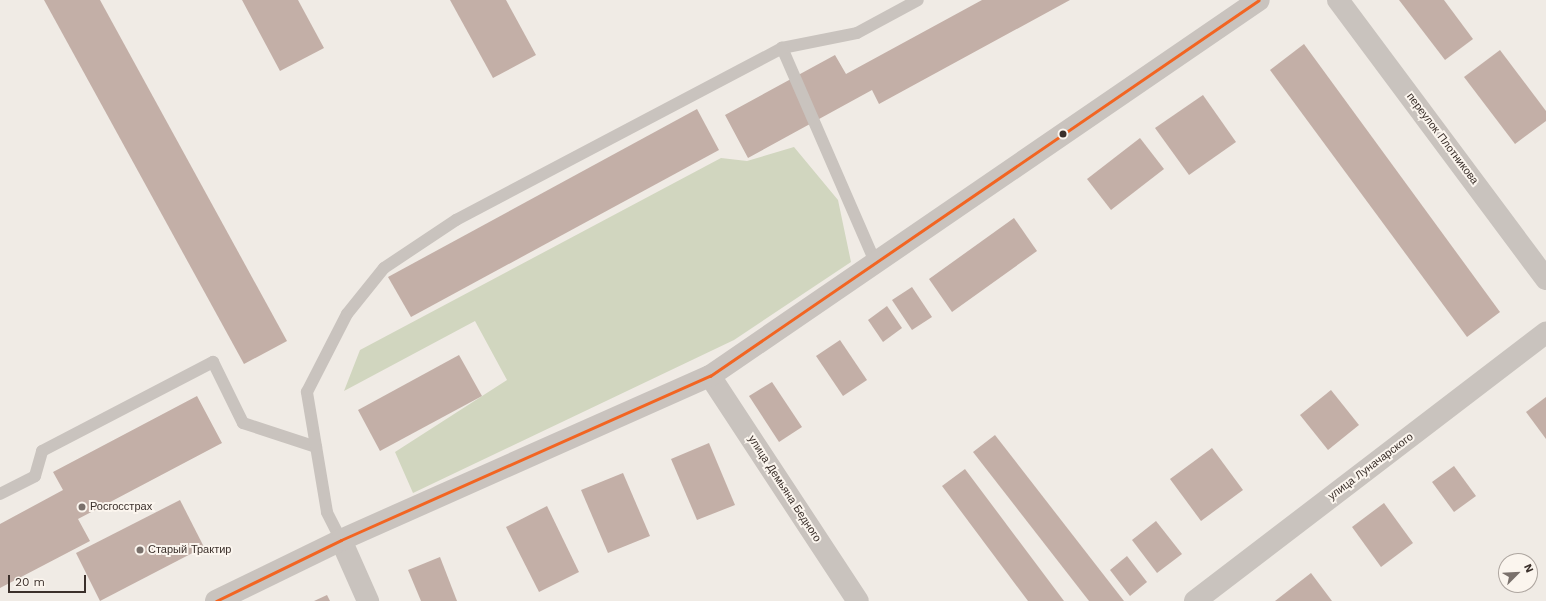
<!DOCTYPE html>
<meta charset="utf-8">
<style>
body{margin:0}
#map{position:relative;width:1546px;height:601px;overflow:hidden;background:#f0ebe5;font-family:"Work Sans",sans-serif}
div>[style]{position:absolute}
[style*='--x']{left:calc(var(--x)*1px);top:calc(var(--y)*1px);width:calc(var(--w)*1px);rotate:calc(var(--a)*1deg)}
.green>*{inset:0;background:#d1d6bf}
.building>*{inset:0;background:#c3afa7}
.service>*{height:12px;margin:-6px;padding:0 6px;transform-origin:6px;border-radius:6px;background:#c9c3be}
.minor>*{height:22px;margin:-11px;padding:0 11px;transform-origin:11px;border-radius:11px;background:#c9c3be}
.tertiary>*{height:22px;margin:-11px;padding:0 11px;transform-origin:11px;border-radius:11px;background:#c9c3be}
.bus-1>*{height:3px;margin:-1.5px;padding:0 1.5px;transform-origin:1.5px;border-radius:1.5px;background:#f26522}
.dots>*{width:11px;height:11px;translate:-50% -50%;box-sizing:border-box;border:2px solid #fbf5ee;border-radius:50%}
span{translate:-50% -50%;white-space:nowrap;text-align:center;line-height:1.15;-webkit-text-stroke:4px #fbf5ee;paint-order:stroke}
.street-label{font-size:11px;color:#3b302b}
.poi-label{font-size:11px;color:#3b302b}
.left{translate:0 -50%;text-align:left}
.north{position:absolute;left:1498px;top:553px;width:40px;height:40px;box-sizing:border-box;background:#fbf5ee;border:1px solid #aea6a0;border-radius:50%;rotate:66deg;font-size:11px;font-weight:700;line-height:16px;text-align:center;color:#3b302b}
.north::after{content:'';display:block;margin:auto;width:14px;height:18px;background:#7a716c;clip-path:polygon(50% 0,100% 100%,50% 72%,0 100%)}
.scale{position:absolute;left:8px;top:575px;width:78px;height:18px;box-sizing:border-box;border:2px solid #3b302b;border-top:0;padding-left:5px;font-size:12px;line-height:14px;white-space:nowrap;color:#3b302b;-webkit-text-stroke:3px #fbf5ee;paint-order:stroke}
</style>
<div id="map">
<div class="green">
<i style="clip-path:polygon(794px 147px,838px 200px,851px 262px,734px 340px,413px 493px,395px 452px,507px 380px,475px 321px,344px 391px,360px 350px,721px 158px,747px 161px)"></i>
</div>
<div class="building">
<i style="clip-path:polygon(44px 0,100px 0,287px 341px,244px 364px)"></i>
<i style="clip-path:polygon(242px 0,298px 0,324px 48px,280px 71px)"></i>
<i style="clip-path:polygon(450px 0,506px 0,536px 55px,493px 78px)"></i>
<i style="clip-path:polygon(982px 0,1070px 0,879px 104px,872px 90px,748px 158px,725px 115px,835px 55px,846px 74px)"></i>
<i style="clip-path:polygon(1399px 0,1444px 0,1473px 39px,1445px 60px)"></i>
<i style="clip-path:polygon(1304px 44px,1500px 312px,1467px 337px,1270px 70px)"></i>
<i style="clip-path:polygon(1500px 50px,1546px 111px,1546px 121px,1515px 144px,1464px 77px)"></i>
<i style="clip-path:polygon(1203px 95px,1236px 142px,1189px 175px,1155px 128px)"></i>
<i style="clip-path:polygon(697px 109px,719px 150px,411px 317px,388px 277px)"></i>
<i style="clip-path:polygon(1140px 138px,1164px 169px,1111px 210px,1087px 179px)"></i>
<i style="clip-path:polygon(1014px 218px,1037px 251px,952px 312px,929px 279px)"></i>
<i style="clip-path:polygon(912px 287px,932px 317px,912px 330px,892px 300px)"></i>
<i style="clip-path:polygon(887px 306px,902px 328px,883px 342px,868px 320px)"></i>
<i style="clip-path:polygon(840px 340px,867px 380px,843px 396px,816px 356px)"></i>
<i style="clip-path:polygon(459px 355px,482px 396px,380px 451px,358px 410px)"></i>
<i style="clip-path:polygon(772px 382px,802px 427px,779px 442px,749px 396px)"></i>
<i style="clip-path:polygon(1331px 390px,1359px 425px,1328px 450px,1300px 415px)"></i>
<i style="clip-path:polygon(197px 396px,222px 443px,78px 519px,90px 541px,0 588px,0 524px,63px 490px,53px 472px)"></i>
<i style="clip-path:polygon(1546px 397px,1546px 439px,1526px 412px)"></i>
<i style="clip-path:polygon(995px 435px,1124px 601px,1089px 601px,973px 452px)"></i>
<i style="clip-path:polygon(709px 443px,735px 505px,697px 520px,671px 459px)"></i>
<i style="clip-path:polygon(1212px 448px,1243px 490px,1201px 521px,1170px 479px)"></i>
<i style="clip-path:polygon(1454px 466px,1476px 496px,1454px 512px,1432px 482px)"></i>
<i style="clip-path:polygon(965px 469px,1064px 601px,1028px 601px,942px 486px)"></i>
<i style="clip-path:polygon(623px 473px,650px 536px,608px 553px,581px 490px)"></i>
<i style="clip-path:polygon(180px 500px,204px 547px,100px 601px,76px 553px)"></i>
<i style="clip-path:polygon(1384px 503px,1413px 543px,1381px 567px,1352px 527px)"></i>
<i style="clip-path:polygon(547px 506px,579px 572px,539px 592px,506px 527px)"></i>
<i style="clip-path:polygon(1156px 521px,1182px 554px,1157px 573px,1132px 540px)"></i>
<i style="clip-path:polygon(1127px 556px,1147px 582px,1130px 596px,1110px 570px)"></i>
<i style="clip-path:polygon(440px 557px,457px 601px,421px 601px,408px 570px)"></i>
<i style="clip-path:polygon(1311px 573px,1332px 601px,1275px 601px)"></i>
<i style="clip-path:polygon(327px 595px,330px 601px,314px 601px)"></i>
</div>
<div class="service">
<i style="--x:876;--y:264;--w:236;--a:-113.5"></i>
<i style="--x:782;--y:48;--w:76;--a:-11.3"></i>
<i style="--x:857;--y:33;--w:69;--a:-28.4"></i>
<i style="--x:0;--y:494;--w:39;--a:-27"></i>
<i style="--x:35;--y:476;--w:26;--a:-74"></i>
<i style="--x:42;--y:451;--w:193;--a:-27.5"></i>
<i style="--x:213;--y:362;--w:68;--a:63.8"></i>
<i style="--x:243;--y:423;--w:77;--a:18.2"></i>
<i style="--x:341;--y:540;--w:31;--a:-117"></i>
<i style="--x:327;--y:512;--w:122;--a:-99.5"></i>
<i style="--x:307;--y:392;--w:88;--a:-62.9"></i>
<i style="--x:347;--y:314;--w:59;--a:-51.2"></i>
<i style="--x:384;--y:268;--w:87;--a:-33.7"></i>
<i style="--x:456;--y:220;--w:369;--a:-27.8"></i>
</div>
<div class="minor">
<i style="--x:1338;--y:0;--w:348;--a:53.3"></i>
<i style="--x:710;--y:376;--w:269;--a:56.7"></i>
<i style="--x:341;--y:540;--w:67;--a:66.1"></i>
<i style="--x:1195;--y:601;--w:442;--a:-37.4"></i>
</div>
<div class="tertiary">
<i style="--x:216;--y:601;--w:139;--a:-26"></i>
<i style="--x:341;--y:540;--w:404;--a:-24"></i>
<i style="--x:710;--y:376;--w:665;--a:-34.41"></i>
</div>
<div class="bus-1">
<i style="--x:216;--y:601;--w:139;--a:-26"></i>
<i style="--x:341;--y:540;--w:404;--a:-24"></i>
<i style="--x:710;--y:376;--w:665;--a:-34.41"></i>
</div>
<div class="dots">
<i style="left:1063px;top:134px;background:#3b302b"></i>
<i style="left:82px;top:507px;background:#7a716c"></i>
<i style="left:140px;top:550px;background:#7a716c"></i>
</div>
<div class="street-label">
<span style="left:1442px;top:139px;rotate:53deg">переулок Плотникова</span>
<span style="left:1371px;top:467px;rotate:-37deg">улица Луначарского</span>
<span style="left:784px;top:489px;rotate:57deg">улица Демьяна Бедного</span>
</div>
<div class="poi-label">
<span class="left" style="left:90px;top:507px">Росгосстрах</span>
<span class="left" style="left:148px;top:550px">Старый Трактир</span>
</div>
<div class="north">N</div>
<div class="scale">20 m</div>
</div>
